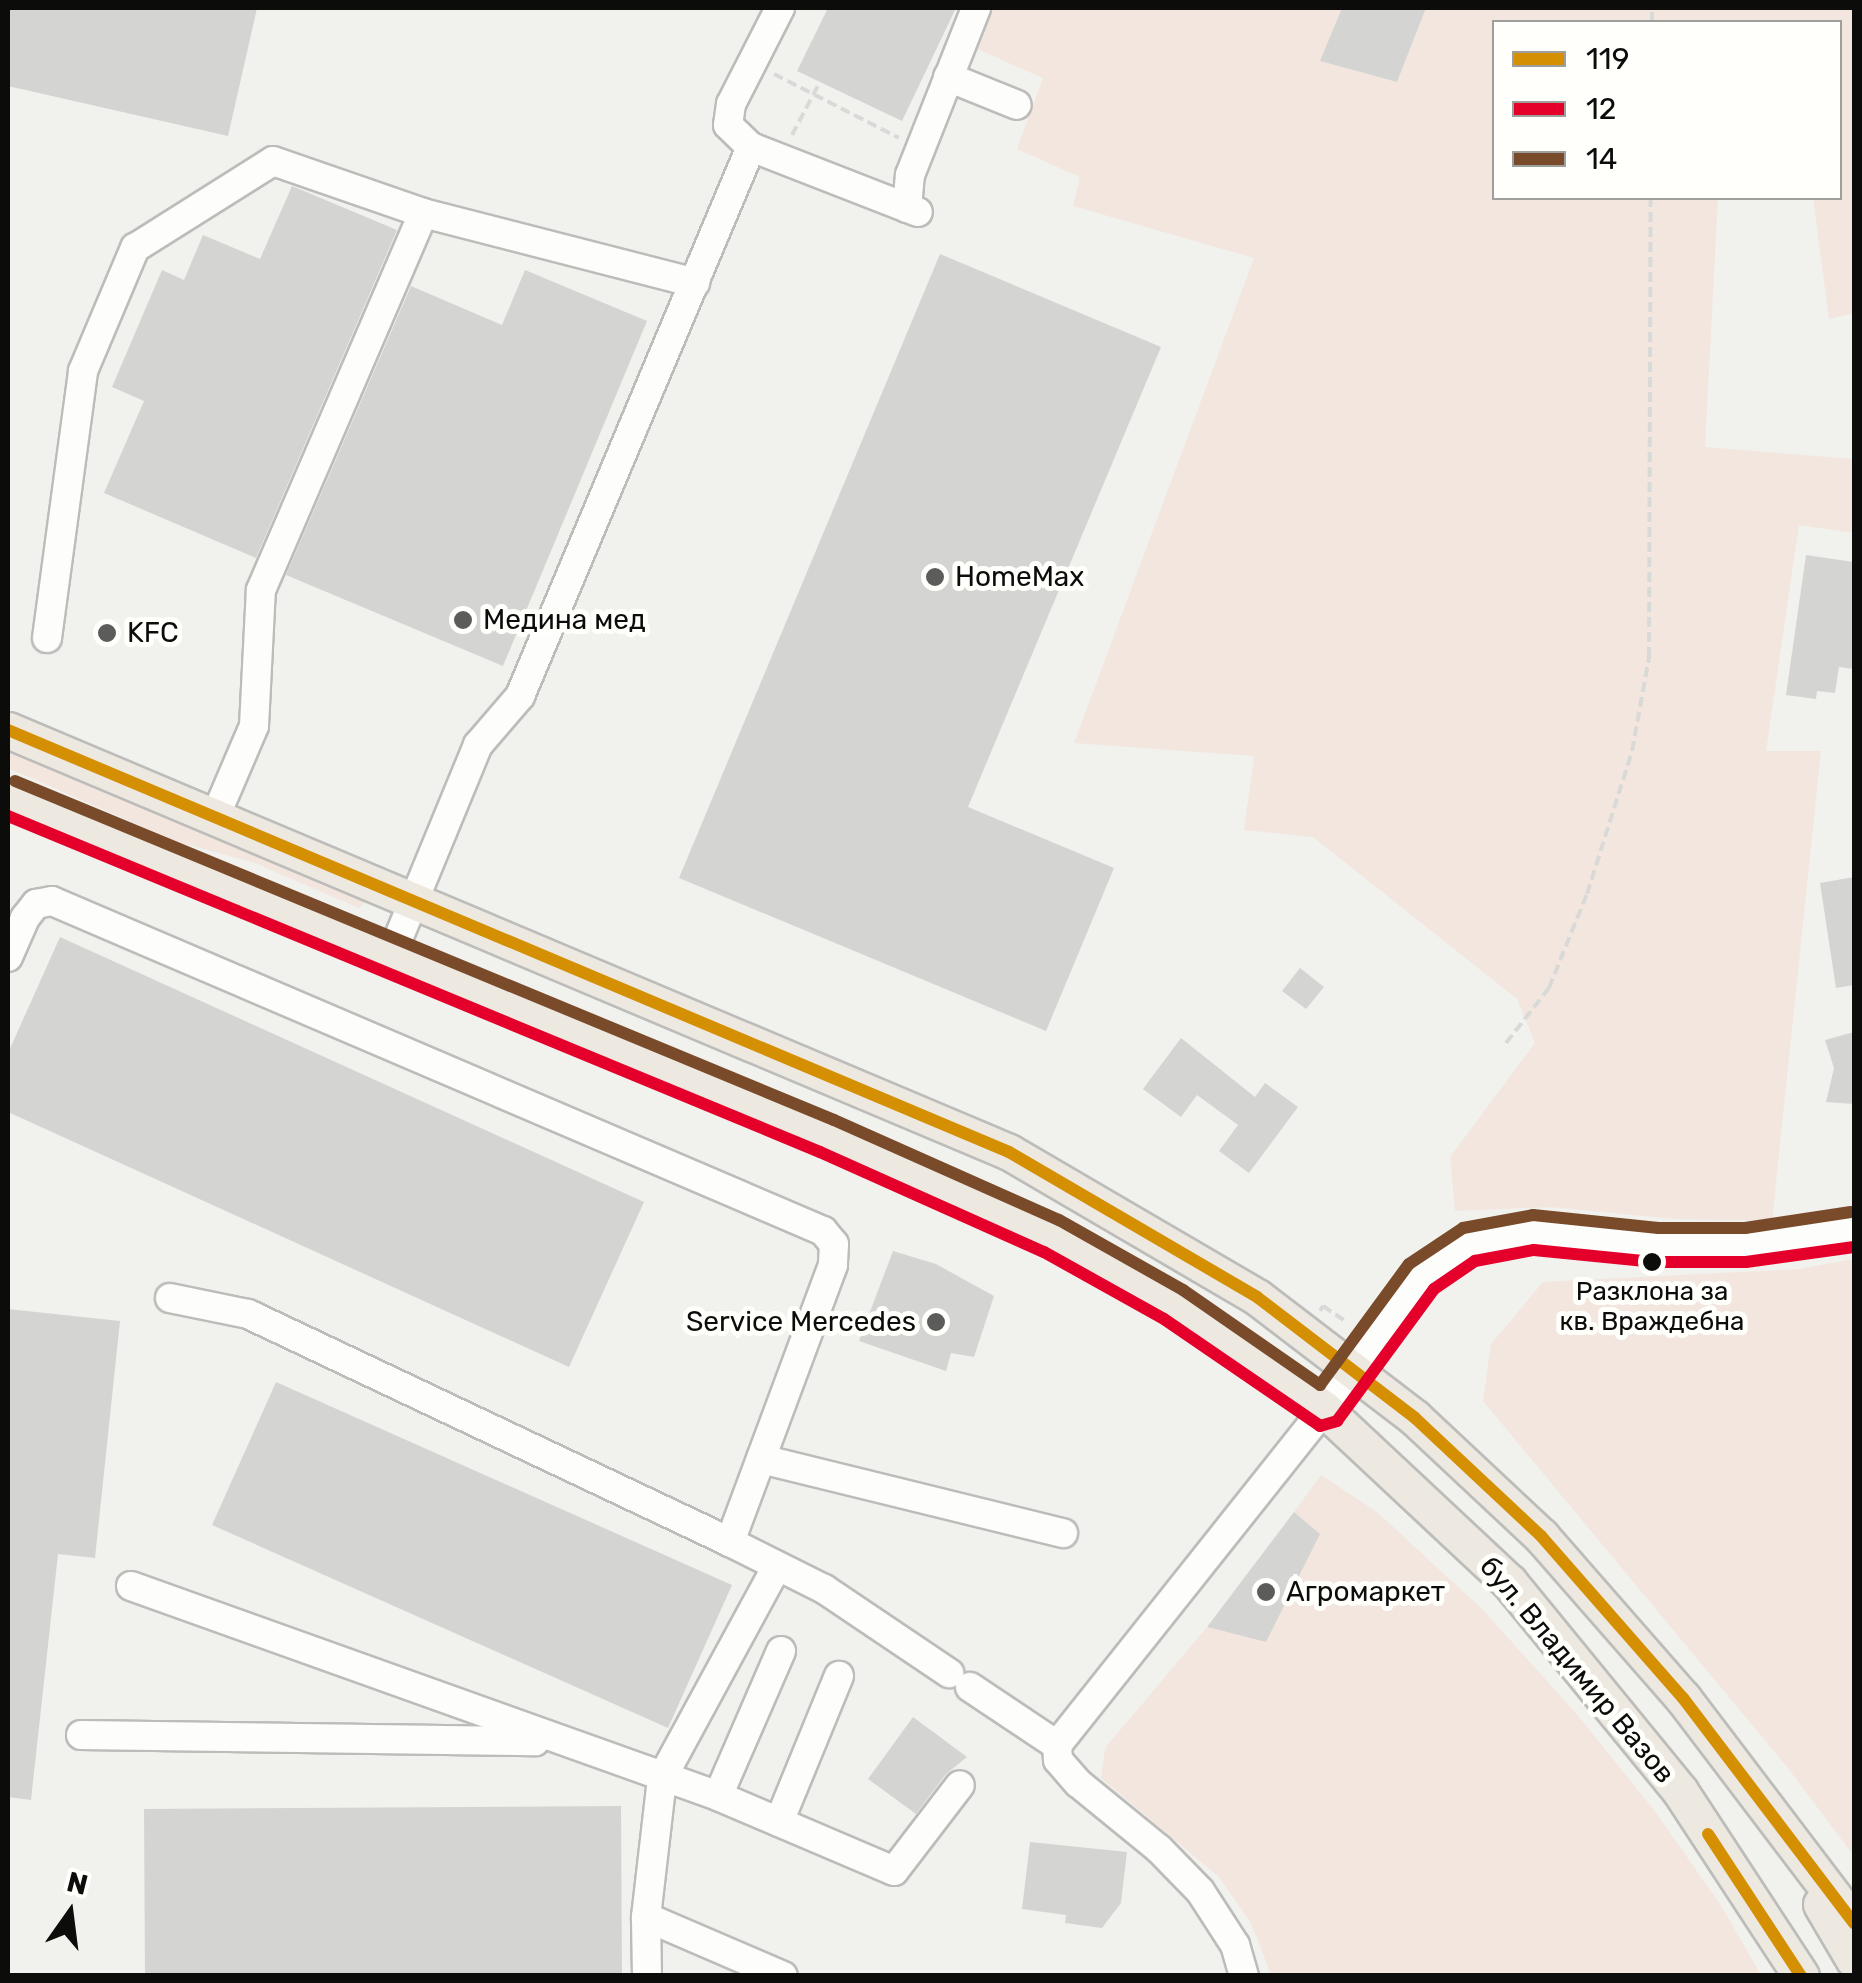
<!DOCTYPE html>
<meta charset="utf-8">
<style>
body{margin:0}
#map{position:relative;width:1862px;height:1983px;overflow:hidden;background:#f1f1ee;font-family:Rubik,sans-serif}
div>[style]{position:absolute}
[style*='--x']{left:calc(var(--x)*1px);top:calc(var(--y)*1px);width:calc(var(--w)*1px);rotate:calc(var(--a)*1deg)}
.green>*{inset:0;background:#f3e6df}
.building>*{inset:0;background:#d4d5d2}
.path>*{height:4px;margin-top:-2px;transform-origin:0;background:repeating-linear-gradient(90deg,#d9d9d8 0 10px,transparent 0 15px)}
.roads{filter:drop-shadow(2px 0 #bcbcba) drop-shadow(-2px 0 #bcbcba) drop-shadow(0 2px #bcbcba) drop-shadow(0 -2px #bcbcba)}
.minor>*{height:28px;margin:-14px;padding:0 14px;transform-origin:14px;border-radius:14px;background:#fdfdfc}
.major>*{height:35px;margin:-17.5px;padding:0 17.5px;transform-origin:17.5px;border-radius:17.5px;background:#ede8e0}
.bus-1>*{height:12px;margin:-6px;padding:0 6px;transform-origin:6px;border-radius:6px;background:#d48f02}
.bus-2>*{height:12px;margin:-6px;padding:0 6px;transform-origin:6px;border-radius:6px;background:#e4002b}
.bus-3>*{height:12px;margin:-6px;padding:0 6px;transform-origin:6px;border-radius:6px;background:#7a4b2a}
.dots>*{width:28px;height:28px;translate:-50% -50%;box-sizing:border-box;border:5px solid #fffffc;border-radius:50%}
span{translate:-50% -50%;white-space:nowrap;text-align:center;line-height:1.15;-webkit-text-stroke:10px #fffffc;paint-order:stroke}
.bus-label{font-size:26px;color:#0c0c0b}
.poi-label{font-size:28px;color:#0c0c0b}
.left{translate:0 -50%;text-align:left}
.right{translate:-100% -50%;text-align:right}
.street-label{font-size:28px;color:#0c0c0b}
.frame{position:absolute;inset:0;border:10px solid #0c0c0b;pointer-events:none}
.legend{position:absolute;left:1492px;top:20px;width:350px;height:180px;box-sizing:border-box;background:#fffffc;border:2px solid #9e9e9c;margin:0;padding:12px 18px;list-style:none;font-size:30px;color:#0c0c0b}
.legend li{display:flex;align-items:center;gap:20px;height:50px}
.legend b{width:50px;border:2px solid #9e9e9c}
.north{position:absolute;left:20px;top:1863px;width:100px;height:100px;-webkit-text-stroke:8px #fffffc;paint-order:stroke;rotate:14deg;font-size:28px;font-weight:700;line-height:40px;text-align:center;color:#0c0c0b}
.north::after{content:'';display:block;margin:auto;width:35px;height:45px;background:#0c0c0b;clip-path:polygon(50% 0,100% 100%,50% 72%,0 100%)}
</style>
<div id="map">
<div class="green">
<i style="clip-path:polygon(987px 8px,1342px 8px,1321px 61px,1397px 82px,1426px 8px,1854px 8px,1854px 313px,1829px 319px,1813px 198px,1840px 198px,1840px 22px,1494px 22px,1494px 198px,1718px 198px,1705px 447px,1854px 459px,1854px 533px,1799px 525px,1766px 751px,1821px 751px,1772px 1221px,1674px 1219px,1551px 1207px,1455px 1211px,1450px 1157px,1535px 1043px,1517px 999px,1313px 837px,1244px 830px,1254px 756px,1074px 743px,1254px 258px,1073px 206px,1080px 177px,1017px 149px,1043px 78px,972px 47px)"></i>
<i style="clip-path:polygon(8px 748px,368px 899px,359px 908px,252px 862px,178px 842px,8px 768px)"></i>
<i style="clip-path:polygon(1854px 1259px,1854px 1856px,1787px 1767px,1483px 1401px,1491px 1344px,1543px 1282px,1799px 1269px)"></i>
<i style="clip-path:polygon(1321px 1475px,1377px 1512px,1481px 1608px,1575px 1712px,1654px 1810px,1720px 1904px,1761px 1975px,1271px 1975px,1251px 1923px,1219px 1877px,1101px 1778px,1105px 1748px,1207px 1627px,1266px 1642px,1319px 1534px,1294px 1512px)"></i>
</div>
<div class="building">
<i style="clip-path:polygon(8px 8px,257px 8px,228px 136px,8px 86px)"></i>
<i style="clip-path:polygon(828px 8px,956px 8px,902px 121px,797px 71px)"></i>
<i style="clip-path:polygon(1342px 8px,1426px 8px,1397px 82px,1320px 61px)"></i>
<i style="clip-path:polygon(292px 186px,397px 230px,256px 558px,104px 493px,144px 401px,112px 387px,162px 270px,184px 280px,203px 235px,260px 259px)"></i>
<i style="clip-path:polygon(940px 254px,1161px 347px,968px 807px,1114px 868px,1046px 1031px,679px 878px)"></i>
<i style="clip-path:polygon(525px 270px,647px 321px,503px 666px,286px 575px,411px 286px,502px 325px)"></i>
<i style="clip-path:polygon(1806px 555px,1854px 562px,1854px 669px,1839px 667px,1835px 693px,1817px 691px,1816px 699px,1786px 695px)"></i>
<i style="clip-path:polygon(1854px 877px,1854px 985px,1836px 988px,1820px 883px)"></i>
<i style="clip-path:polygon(60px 937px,644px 1202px,569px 1367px,8px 1112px,8px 1053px)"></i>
<i style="clip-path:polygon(1300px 968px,1324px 987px,1306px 1009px,1282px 991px)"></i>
<i style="clip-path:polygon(1854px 1032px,1854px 1104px,1826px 1102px,1834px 1068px,1825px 1040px)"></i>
<i style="clip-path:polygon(1181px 1038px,1255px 1097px,1265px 1083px,1298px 1107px,1249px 1173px,1219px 1151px,1238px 1125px,1197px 1095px,1181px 1117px,1143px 1089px)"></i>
<i style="clip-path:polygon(893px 1251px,936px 1264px,994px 1296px,974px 1357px,951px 1353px,946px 1371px,859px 1341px)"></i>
<i style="clip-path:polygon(8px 1309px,120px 1321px,95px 1558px,58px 1554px,31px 1800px,8px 1797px)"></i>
<i style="clip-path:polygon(276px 1382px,732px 1585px,668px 1728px,212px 1525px)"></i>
<i style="clip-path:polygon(1294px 1512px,1320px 1534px,1266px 1642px,1207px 1627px)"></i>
<i style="clip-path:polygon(913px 1717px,967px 1757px,946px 1774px,916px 1814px,868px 1779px)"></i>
<i style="clip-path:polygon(621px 1806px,622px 1976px,145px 1976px,144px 1809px)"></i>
<i style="clip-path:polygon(1030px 1842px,1127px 1852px,1121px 1903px,1102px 1928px,1065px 1923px,1066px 1915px,1022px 1909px)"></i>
</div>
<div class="path">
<i style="--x:1652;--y:22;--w:14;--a:-90"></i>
<i style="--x:774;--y:74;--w:140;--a:27.1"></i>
<i style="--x:792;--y:135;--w:60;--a:-62.2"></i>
<i style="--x:1506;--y:1043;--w:70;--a:-52"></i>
<i style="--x:1549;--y:988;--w:101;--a:-68"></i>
<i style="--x:1587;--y:894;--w:150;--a:-72.5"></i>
<i style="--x:1632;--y:751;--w:96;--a:-79.7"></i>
<i style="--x:1649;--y:657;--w:459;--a:-89.8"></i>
<i style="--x:1320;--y:1311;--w:6;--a:-59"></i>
<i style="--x:1323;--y:1306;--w:25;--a:34"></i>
</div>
<div class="roads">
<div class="minor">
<i style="--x:780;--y:8;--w:108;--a:117"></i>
<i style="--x:731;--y:104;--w:21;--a:98"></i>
<i style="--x:728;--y:125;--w:32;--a:44"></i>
<i style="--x:751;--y:147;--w:179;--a:21.3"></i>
<i style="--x:948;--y:77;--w:74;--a:22.1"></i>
<i style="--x:907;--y:208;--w:33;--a:-85"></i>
<i style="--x:910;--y:175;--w:180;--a:-68.4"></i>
<i style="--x:47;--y:638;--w:269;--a:-82.3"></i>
<i style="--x:83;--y:371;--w:134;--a:-67.1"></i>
<i style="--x:135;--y:248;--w:163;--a:-32.2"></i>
<i style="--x:273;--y:161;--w:159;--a:19.1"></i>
<i style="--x:423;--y:213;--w:281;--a:14.4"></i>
<i style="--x:215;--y:817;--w:99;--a:-66.8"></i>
<i style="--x:254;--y:726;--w:136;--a:-87.1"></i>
<i style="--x:261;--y:590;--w:410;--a:-66.7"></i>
<i style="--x:391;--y:956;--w:228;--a:-67.6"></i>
<i style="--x:478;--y:745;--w:65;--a:-49.4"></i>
<i style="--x:520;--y:696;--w:596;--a:-67.18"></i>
<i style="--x:8;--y:957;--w:43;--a:-66.4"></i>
<i style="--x:25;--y:918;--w:18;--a:-52"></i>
<i style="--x:36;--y:904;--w:16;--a:-11"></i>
<i style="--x:52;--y:901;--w:839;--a:23.17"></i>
<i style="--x:823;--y:1231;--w:17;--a:50"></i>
<i style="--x:834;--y:1244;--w:21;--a:93"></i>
<i style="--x:833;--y:1265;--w:296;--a:110.4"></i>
<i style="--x:170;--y:1298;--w:80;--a:11.6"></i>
<i style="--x:248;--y:1314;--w:533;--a:25.32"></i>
<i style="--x:730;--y:1542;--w:105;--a:26.6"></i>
<i style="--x:824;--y:1589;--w:151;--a:33.9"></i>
<i style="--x:761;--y:1459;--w:311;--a:13.8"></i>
<i style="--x:131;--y:1586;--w:623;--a:19.68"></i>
<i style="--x:718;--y:1796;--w:191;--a:23.1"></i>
<i style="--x:894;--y:1871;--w:108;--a:-52.5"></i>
<i style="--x:970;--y:1687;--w:105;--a:33.7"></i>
<i style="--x:81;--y:1735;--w:454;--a:0.8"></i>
<i style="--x:718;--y:1796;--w:158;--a:-66.5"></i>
<i style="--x:779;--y:1822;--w:158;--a:-67.7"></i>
<i style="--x:646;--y:1917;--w:149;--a:23.3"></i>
<i style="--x:647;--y:1976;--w:59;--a:-91"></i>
<i style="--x:646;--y:1917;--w:140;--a:-83.4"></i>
<i style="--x:662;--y:1778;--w:241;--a:-61.5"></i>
<i style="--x:1244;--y:1976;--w:32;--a:-106"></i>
<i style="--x:1235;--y:1945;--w:64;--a:-122.9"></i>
<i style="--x:1200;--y:1891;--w:59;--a:-134.3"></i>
<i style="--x:1159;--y:1849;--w:104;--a:-140.8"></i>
<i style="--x:1078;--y:1783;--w:30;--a:-131"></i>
<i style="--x:1058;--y:1760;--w:15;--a:-94"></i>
<i style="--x:1057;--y:1745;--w:429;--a:-51.5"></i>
<i style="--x:1324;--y:1409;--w:165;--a:-53.6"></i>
<i style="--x:1422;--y:1276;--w:55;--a:-34"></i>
<i style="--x:1468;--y:1245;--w:66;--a:-11.3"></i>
<i style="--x:1533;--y:1232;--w:125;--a:6"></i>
<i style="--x:1657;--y:1245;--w:89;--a:0"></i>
<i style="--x:1746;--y:1245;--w:109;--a:-8.4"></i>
</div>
<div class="major">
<i style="--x:8;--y:730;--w:1086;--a:22.86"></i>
<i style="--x:1009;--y:1152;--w:287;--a:30.3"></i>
<i style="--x:1257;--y:1297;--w:199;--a:37.4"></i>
<i style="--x:1415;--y:1418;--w:173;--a:43.1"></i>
<i style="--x:1541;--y:1536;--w:215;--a:48.8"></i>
<i style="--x:1683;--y:1698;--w:283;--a:52.8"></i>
<i style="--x:8;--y:797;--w:886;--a:22.49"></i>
<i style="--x:827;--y:1136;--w:246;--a:24"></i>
<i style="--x:1052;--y:1236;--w:139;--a:29.3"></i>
<i style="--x:1173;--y:1304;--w:184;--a:34.8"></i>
<i style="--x:1324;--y:1409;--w:253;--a:43.1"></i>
<i style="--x:1509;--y:1582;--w:270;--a:50.7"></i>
<i style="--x:1680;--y:1791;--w:221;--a:56.8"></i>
<i style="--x:1821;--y:1904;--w:65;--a:59.5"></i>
</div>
</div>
<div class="bus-1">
<i style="--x:8;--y:730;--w:1086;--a:22.86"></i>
<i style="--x:1009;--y:1152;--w:287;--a:30.3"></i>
<i style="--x:1257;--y:1297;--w:199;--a:37.4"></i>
<i style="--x:1415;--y:1418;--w:173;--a:43.1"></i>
<i style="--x:1541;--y:1536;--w:215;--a:48.8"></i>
<i style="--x:1683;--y:1698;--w:283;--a:52.8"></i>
<i style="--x:1708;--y:1834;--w:170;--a:56.8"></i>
</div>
<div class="bus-2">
<i style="--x:8;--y:816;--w:879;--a:22.48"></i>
<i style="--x:820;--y:1152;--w:245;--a:24.1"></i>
<i style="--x:1044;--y:1252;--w:137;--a:29.2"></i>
<i style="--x:1164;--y:1319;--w:189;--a:34.4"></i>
<i style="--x:1320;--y:1426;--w:18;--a:-16"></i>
<i style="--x:1337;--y:1421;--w:164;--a:-53.7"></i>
<i style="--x:1434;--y:1289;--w:50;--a:-34.3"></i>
<i style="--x:1475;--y:1261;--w:60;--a:-10.6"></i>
<i style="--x:1534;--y:1250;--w:122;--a:5.7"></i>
<i style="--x:1655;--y:1262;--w:91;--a:0"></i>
<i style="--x:1746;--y:1262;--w:109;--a:-7.9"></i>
</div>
<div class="bus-3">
<i style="--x:15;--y:781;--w:886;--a:22.49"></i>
<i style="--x:834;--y:1120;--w:246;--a:24"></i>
<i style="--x:1059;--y:1220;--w:142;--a:29.4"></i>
<i style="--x:1183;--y:1290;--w:167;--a:34.7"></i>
<i style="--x:1320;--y:1385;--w:150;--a:-53.7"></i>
<i style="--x:1409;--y:1264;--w:65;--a:-33.7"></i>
<i style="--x:1463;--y:1228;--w:71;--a:-10.5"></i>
<i style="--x:1533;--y:1215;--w:126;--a:5.9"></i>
<i style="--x:1658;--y:1228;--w:87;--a:0"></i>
<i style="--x:1745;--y:1228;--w:107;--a:-8.6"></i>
</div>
<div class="dots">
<i style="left:935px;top:577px;background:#5c5c5a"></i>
<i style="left:463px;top:620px;background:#5c5c5a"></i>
<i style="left:107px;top:633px;background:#5c5c5a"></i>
<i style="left:1652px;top:1262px;background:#0c0c0b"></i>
<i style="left:936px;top:1322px;background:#5c5c5a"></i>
<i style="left:1266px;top:1592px;background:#5c5c5a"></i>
</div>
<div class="bus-label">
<span style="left:1652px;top:1307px">Разклона за<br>кв. Враждебна</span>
</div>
<div class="poi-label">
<span class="left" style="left:955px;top:577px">HomeMax</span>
<span class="left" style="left:483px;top:620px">Медина мед</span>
<span class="left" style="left:127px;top:633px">KFC</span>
<span class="right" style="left:916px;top:1322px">Service Mercedes</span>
<span class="left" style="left:1286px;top:1592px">Агромаркет</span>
</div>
<div class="street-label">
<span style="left:1577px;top:1670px;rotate:50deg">бул. Владимир Вазов</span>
</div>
<div class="frame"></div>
<ul class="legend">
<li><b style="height:12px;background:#d48f02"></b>119</li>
<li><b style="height:12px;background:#e4002b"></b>12</li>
<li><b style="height:12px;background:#7a4b2a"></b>14</li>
</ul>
<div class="north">N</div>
</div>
